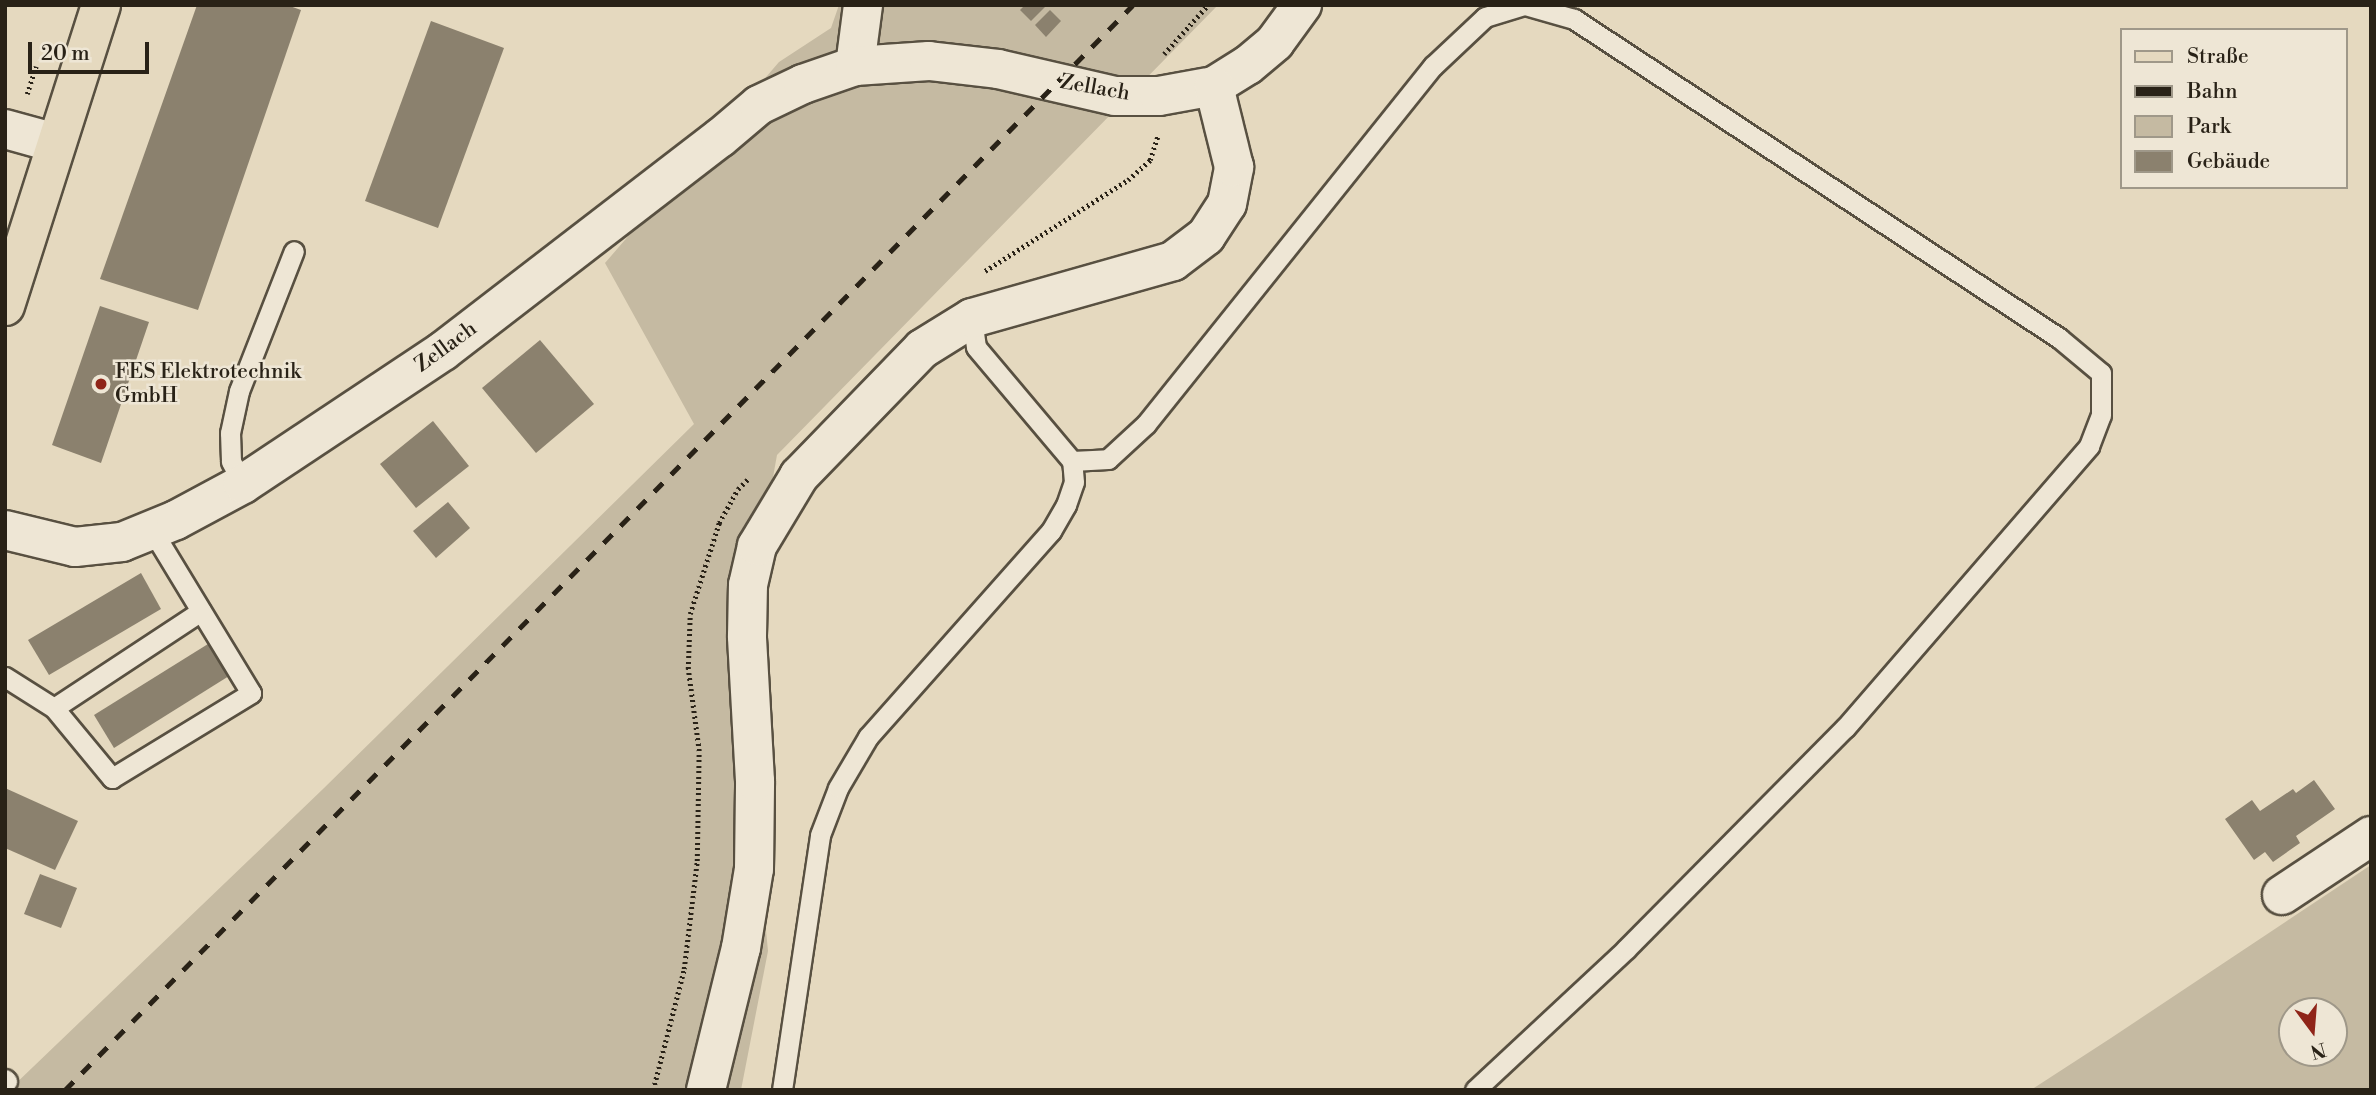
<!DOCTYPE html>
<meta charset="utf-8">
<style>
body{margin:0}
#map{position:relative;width:2376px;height:1095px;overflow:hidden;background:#e5d9bf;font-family:"Libre Bodoni",serif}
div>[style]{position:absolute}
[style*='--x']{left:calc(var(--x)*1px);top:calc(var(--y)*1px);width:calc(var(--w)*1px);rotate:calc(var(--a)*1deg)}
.green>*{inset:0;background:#c5baa2}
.building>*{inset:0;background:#8b816e}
.path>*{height:4.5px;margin-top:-2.25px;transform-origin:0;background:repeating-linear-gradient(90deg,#292217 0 2px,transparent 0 5.5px)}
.roads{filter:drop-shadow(2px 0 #585041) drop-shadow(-2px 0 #585041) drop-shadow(0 2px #585041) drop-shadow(0 -2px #585041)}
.service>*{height:19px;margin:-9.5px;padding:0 9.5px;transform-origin:9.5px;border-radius:9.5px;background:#eee6d5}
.minor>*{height:38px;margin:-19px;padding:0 19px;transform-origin:19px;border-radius:19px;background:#eee6d5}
.primary>*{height:38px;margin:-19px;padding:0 19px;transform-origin:19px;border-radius:19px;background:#e5d9bf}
.rail>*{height:5px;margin-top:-2.5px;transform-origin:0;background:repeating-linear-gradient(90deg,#292217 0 12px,transparent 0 24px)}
.dots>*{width:19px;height:19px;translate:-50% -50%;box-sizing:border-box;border:4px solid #eee6d5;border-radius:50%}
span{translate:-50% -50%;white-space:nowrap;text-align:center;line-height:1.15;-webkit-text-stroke:5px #eee6d5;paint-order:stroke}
.street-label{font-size:21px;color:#292217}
.poi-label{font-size:21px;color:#292217}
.left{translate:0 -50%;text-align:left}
.frame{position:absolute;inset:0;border:7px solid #292217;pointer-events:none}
.legend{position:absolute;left:2120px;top:28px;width:228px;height:161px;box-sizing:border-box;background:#eee6d5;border:2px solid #9f9889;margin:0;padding:9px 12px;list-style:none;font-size:21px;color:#292217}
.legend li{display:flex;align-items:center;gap:14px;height:35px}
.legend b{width:35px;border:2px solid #9f9889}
.north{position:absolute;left:2278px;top:997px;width:70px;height:70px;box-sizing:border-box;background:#eee6d5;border:2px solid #9f9889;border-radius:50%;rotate:164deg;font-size:19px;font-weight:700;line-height:28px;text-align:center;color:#292217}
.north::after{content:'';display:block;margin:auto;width:24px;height:32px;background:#8f2418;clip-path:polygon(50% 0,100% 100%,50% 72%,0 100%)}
.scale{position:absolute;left:28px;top:42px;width:121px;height:32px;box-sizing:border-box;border:4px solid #292217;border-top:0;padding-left:9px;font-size:21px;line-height:24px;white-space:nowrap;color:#292217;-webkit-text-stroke:5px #eee6d5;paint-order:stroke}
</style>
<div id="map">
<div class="green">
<i style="clip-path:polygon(839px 5px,1218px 5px,777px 455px,740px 661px,768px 951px,741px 1090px,9px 1090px,323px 789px,694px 424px,605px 263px,779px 62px,831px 28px)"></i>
<i style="clip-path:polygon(evenodd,2371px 865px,2371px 1090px,2031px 1090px,2111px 1038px,2371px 865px,2292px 1011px,2334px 1011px,2334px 1053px,2292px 1053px,2292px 1011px)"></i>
</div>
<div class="building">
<i style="clip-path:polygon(197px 5px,287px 5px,301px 10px,198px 310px,100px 279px)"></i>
<i style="clip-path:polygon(1025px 5px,1047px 5px,1031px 21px,1020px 10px)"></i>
<i style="clip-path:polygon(1050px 10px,1061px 21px,1046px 37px,1035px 25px)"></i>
<i style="clip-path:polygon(431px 21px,504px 48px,438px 228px,365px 201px)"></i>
<i style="clip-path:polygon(100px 306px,149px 322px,101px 463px,52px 445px)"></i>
<i style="clip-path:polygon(540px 340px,594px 404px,536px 453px,482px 388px)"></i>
<i style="clip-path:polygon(433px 421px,469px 466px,416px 508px,380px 464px)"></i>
<i style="clip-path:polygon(448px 502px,470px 528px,436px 558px,413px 531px)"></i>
<i style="clip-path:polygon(141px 573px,161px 609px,49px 675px,28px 640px)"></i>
<i style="clip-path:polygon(208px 644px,229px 676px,114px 748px,94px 715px)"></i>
<i style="clip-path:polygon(2314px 780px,2335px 809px,2296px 836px,2300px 843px,2273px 862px,2265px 852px,2254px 860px,2225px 819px,2252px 800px,2260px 811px,2293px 789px,2296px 793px)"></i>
<i style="clip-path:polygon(5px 788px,78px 821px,55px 870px,5px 848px)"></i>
<i style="clip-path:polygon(40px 874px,77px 888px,61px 928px,24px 914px)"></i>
</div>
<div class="path">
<i style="--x:1164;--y:54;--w:66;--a:-48.1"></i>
<i style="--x:27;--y:94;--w:29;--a:-72"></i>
<i style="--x:985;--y:271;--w:169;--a:-32.5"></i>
<i style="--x:1128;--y:180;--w:30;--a:-42"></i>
<i style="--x:1150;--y:160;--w:26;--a:-72"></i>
<i style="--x:653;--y:1090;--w:125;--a:-75.6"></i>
<i style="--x:684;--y:969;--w:109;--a:-83.1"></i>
<i style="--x:697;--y:861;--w:110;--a:-89"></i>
<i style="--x:699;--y:751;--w:83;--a:-97.6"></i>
<i style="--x:688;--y:669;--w:55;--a:-87.9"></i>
<i style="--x:690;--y:614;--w:96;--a:-72.3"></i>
<i style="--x:719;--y:523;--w:39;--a:-61"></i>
<i style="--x:738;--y:489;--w:14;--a:-45"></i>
</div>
<div class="roads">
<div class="service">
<i style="--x:1072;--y:461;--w:36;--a:-3"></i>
<i style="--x:1108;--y:459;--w:52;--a:-42.6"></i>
<i style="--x:1146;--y:424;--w:459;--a:-51.3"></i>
<i style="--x:1433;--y:66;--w:71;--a:-43.3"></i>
<i style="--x:1485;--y:17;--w:41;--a:-17.1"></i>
<i style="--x:243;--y:484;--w:26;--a:-118"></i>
<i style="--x:231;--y:461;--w:28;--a:-92"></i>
<i style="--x:230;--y:433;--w:43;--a:-77.9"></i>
<i style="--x:239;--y:391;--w:150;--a:-68.6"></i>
<i style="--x:5;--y:677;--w:58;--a:32.3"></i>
<i style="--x:54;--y:708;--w:91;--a:50.4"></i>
<i style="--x:112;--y:778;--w:163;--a:-31.4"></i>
<i style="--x:251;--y:693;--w:191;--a:-121.3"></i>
<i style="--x:54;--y:708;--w:176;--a:-33.4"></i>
<i style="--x:5;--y:1079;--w:3;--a:45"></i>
<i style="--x:782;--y:1090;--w:258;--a:-81.5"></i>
<i style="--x:820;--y:835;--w:50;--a:-69"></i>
<i style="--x:838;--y:788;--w:59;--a:-59.5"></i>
<i style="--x:868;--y:737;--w:276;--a:-48.4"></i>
<i style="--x:1051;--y:531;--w:30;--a:-60"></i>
<i style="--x:1066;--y:505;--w:24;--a:-71"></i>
<i style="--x:1074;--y:482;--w:21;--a:-95"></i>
<i style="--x:1072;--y:461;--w:149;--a:-130.1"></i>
<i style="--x:976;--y:347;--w:29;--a:-98"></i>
<i style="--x:1475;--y:1090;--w:207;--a:-43"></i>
<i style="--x:1626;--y:949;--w:311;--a:-45.3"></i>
<i style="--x:1845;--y:728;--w:373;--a:-49.1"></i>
<i style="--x:2089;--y:446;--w:33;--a:-69"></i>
<i style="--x:2101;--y:415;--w:42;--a:-90"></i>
<i style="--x:2101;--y:373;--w:55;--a:-140.2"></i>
<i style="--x:2059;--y:338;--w:581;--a:-146.67"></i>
<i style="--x:1574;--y:19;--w:51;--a:-164.1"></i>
</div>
<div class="minor">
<i style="--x:855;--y:66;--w:62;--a:-82.5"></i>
<i style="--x:5;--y:129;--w:53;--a:15.4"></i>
<i style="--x:5;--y:530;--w:72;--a:13.7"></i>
<i style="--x:75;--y:547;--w:47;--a:-6.1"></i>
<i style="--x:122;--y:542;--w:58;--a:-22.2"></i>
<i style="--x:176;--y:520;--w:76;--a:-28.2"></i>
<i style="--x:243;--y:484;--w:240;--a:-33.6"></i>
<i style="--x:443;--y:351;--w:349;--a:-37.6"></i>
<i style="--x:720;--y:138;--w:51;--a:-40.2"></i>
<i style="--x:759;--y:105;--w:49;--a:-25.5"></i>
<i style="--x:803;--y:84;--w:55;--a:-19.1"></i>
<i style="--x:855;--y:66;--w:74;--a:-3.9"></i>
<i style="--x:929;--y:61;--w:69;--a:6.6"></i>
<i style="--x:998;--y:69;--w:120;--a:13"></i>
<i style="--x:1115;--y:96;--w:44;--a:0"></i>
<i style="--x:1159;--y:96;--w:56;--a:-10.3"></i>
<i style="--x:1214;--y:86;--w:40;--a:-32"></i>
<i style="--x:1248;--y:65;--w:35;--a:-40"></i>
<i style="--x:1275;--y:42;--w:46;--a:-53.9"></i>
<i style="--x:2282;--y:895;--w:107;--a:-33.5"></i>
<i style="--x:706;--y:1090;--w:146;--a:-76.2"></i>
<i style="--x:741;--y:948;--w:80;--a:-80.7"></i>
<i style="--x:754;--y:869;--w:88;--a:-89.3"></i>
<i style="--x:755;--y:781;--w:145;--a:-93.2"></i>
<i style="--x:747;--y:636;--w:51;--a:-88.9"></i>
<i style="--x:748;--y:585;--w:40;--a:-77"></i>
<i style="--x:757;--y:546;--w:82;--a:-59"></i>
<i style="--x:799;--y:476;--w:177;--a:-45.9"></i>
<i style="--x:922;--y:349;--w:59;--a:-31.8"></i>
<i style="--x:972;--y:318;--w:209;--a:-15.8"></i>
<i style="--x:1173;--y:261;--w:41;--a:-37.1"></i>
<i style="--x:1206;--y:236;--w:38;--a:-57"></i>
<i style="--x:1227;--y:204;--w:38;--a:-79"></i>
<i style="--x:1234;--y:167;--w:83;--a:-103.9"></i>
</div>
<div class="primary">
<i style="--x:5;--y:306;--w:316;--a:-72.3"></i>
</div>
</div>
<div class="rail">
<i style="--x:65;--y:1090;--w:1522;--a:-45.45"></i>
</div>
<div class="dots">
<i style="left:101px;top:384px;background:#8f2418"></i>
</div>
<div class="street-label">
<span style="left:1095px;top:88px;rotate:10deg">Zellach</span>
<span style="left:446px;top:347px;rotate:-36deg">Zellach</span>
</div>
<div class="poi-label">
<span class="left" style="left:115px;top:384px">FES Elektrotechnik<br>GmbH</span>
</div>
<div class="frame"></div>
<ul class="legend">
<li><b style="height:9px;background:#e5d9bf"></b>Straße</li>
<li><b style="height:9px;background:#292217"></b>Bahn</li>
<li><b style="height:19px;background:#c5baa2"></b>Park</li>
<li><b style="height:19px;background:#8b816e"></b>Gebäude</li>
</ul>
<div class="north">N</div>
<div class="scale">20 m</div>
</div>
